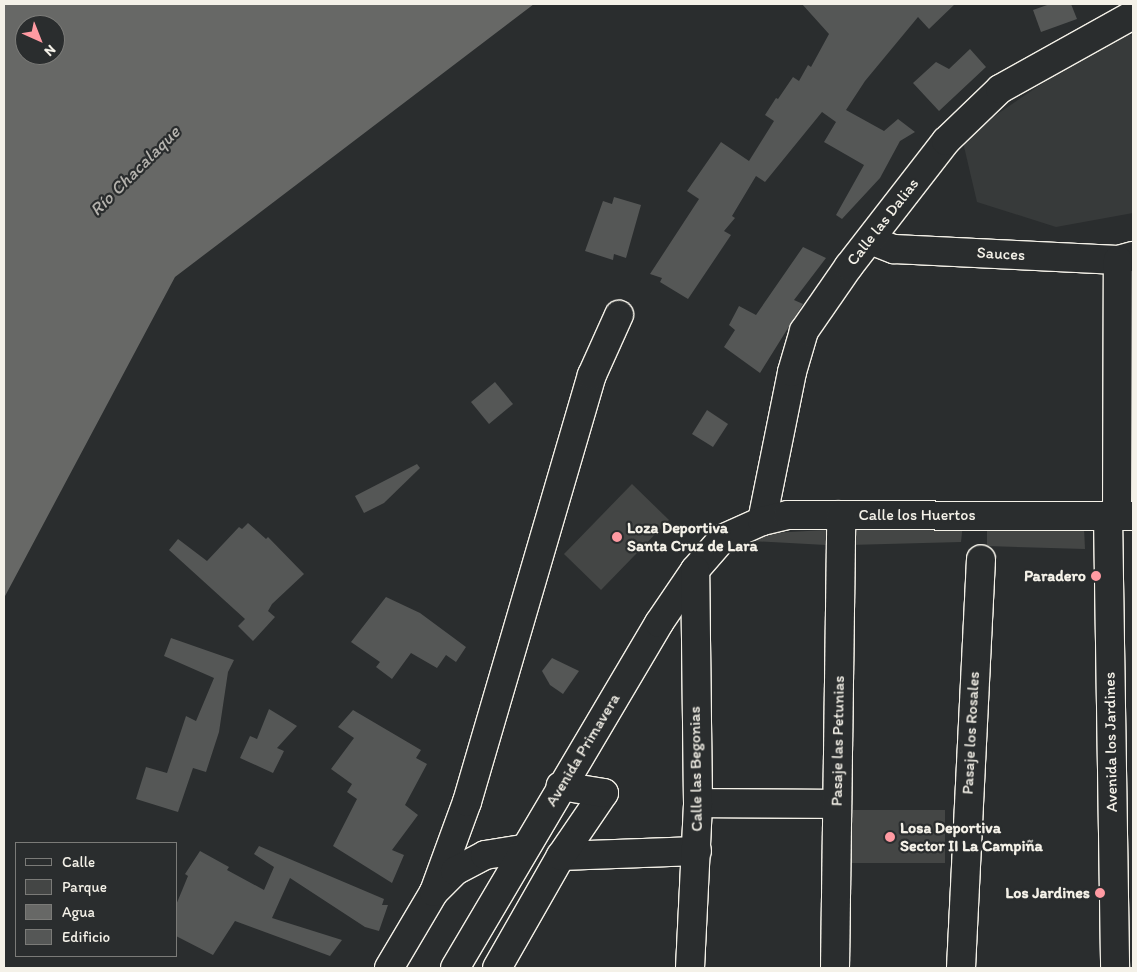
<!DOCTYPE html>
<meta charset="utf-8">
<style>
body{margin:0}
#map{position:relative;width:1137px;height:972px;overflow:hidden;background:#2a2d2e;font-family:Itim,sans-serif}
div>[style]{position:absolute}
[style*='--x']{left:calc(var(--x)*1px);top:calc(var(--y)*1px);width:calc(var(--w)*1px);rotate:calc(var(--a)*1deg)}
.built>*{inset:0;background:#373a3a}
.green>*{inset:0;background:#444645}
.water>*{inset:0;background:#676866}
.building>*{inset:0;background:#555756}
.roads{filter:drop-shadow(1px 0 #f4f1e8) drop-shadow(-1px 0 #f4f1e8) drop-shadow(0 1px #f4f1e8) drop-shadow(0 -1px #f4f1e8)}
.street>*{height:28px;margin:-14px;padding:0 14px;transform-origin:14px;border-radius:14px;background:#2a2d2e}
.dots>*{width:14px;height:14px;translate:-50% -50%;box-sizing:border-box;border:2px solid #2a2d2e;border-radius:50%}
span{translate:-50% -50%;white-space:nowrap;text-align:center;line-height:1.15;-webkit-text-stroke:4.5px #2a2d2e;paint-order:stroke}
.street-label{font-size:16px;color:#f4f1e8}
.poi-label{font-size:16px;color:#f4f1e8;font-weight:700}
.left{translate:0 -50%;text-align:left}
.right{translate:-100% -50%;text-align:right}
.water-label{font-size:18px;color:#b5b3ae;font-style:italic}
.frame{position:absolute;inset:0;border:5px solid #f4f1e8;pointer-events:none}
.legend{position:absolute;left:15px;top:842px;width:162px;height:115px;box-sizing:border-box;background:#2a2d2e;border:1px solid #7b7b78;margin:0;padding:6px 9px;list-style:none;font-size:15px;color:#f4f1e8}
.legend li{display:flex;align-items:center;gap:10px;height:25px}
.legend b{width:25px;border:1px solid #7b7b78}
.north{position:absolute;left:15px;top:15px;width:50px;height:50px;box-sizing:border-box;background:#2a2d2e;border:1px solid #7b7b78;border-radius:50%;rotate:136deg;font-size:14px;font-weight:700;line-height:20px;text-align:center;color:#f4f1e8}
.north::after{content:'';display:block;margin:auto;width:18px;height:22px;background:#ff9aa2;clip-path:polygon(50% 0,100% 100%,50% 72%,0 100%)}
</style>
<div id="map">
<div class="built">
<i style="clip-path:polygon(1118px 32px,1133px 36px,1133px 213px,1056px 227px,977px 202px,962px 138px)"></i>
</div>
<div class="green">
<i style="clip-path:polygon(632px 484px,669px 520px,601px 590px,564px 554px)"></i>
<i style="clip-path:polygon(963px 523px,961px 542px,849px 545px,854px 525px)"></i>
<i style="clip-path:polygon(987px 524px,1084px 528px,1085px 549px,987px 546px)"></i>
<i style="clip-path:polygon(826px 530px,826px 545px,752px 541px,770px 533px)"></i>
<i style="clip-path:polygon(845px 810px,945px 810px,945px 863px,845px 863px)"></i>
</div>
<div class="water">
<i style="clip-path:polygon(evenodd,4px 4px,534px 4px,175px 277px,4px 598px,4px 4px,25px 25px,55px 25px,55px 55px,25px 55px,25px 25px)"></i>
</div>
<div class="building">
<i style="clip-path:polygon(802px 4px,955px 4px,929px 29px,918px 17px,865px 81px,846px 110px,884px 131px,898px 119px,915px 132px,900px 141px,880px 178px,842px 219px,836px 215px,864px 165px,824px 142px,836px 122px,822px 112px,765px 182px,756px 176px,732px 216px,735px 218px,724px 231px,731px 235px,688px 299px,660px 282px,662px 278px,650px 274px,699px 199px,687px 191px,721px 142px,749px 161px,774px 121px,765px 115px,776px 98px,778px 99px,793px 77px,799px 81px,808px 65px,811px 67px,829px 34px)"></i>
<i style="clip-path:polygon(1050px 4px,1071px 4px,1077px 19px,1041px 32px,1033px 10px)"></i>
<i style="clip-path:polygon(970px 49px,986px 67px,939px 111px,913px 83px,936px 62px,949px 69px)"></i>
<i style="clip-path:polygon(614px 197px,641px 205px,626px 258px,614px 254px,613px 260px,585px 251px,603px 201px,612px 204px)"></i>
<i style="clip-path:polygon(803px 247px,826px 258px,794px 300px,803px 304px,760px 373px,724px 347px,735px 330px,729px 325px,739px 306px,756px 315px)"></i>
<i style="clip-path:polygon(495px 382px,513px 404px,489px 424px,471px 402px)"></i>
<i style="clip-path:polygon(707px 410px,728px 424px,713px 447px,692px 434px)"></i>
<i style="clip-path:polygon(417px 464px,420px 468px,384px 503px,364px 513px,355px 496px)"></i>
<i style="clip-path:polygon(248px 523px,266px 539px,268px 537px,304px 574px,272px 604px,268px 611px,275px 617px,253px 641px,238px 626px,245px 619px,169px 550px,178px 539px,207px 561px,239px 527px,242px 529px)"></i>
<i style="clip-path:polygon(386px 597px,420px 613px,466px 647px,456px 662px,446px 655px,437px 668px,411px 653px,392px 679px,376px 667px,380px 662px,351px 642px)"></i>
<i style="clip-path:polygon(171px 638px,234px 660px,228px 672px,219px 732px,206px 772px,193px 768px,178px 812px,136px 799px,146px 767px,167px 773px,186px 716px,196px 721px,214px 678px,164px 656px)"></i>
<i style="clip-path:polygon(552px 658px,579px 671px,563px 694px,550px 685px,542px 671px)"></i>
<i style="clip-path:polygon(269px 709px,297px 726px,277px 748px,284px 751px,273px 773px,240px 758px,250px 736px,257px 739px)"></i>
<i style="clip-path:polygon(353px 710px,421px 750px,416px 758px,427px 764px,405px 805px,418px 815px,392px 850px,404px 855px,392px 883px,333px 846px,357px 799px,347px 792px,352px 784px,331px 769px,354px 738px,338px 727px)"></i>
<i style="clip-path:polygon(259px 846px,384px 899px,382px 905px,388px 905px,379px 931px,365px 927px,290px 878px,272px 918px,342px 940px,330px 956px,235px 921px,213px 955px,176px 936px,176px 905px,188px 876px,185px 874px,200px 851px,229px 867px,227px 870px,264px 890px,274px 867px,254px 854px)"></i>
</div>
<div class="roads">
<div class="street">
<i style="--x:870;--y:240;--w:26;--a:21"></i>
<i style="--x:894;--y:249;--w:224;--a:2.8"></i>
<i style="--x:1118;--y:260;--w:16;--a:-15"></i>
<i style="--x:1108;--y:515;--w:453;--a:89.1"></i>
<i style="--x:1117;--y:515;--w:255;--a:-89.8"></i>
<i style="--x:762;--y:521;--w:152;--a:-78.6"></i>
<i style="--x:792;--y:372;--w:43;--a:-73.7"></i>
<i style="--x:804;--y:331;--w:79;--a:-55.3"></i>
<i style="--x:849;--y:266;--w:158;--a:-52.2"></i>
<i style="--x:946;--y:141;--w:75;--a:-43.9"></i>
<i style="--x:1000;--y:89;--w:152;--a:-29.1"></i>
<i style="--x:698;--y:803;--w:139;--a:0.4"></i>
<i style="--x:561;--y:856;--w:136;--a:-2.1"></i>
<i style="--x:434;--y:892;--w:96;--a:-69.9"></i>
<i style="--x:467;--y:802;--w:445;--a:-73.7"></i>
<i style="--x:592;--y:375;--w:66;--a:-65.8"></i>
<i style="--x:389;--y:968;--w:88;--a:-59.4"></i>
<i style="--x:434;--y:892;--w:30;--a:-45"></i>
<i style="--x:455;--y:871;--w:34;--a:-28"></i>
<i style="--x:485;--y:855;--w:39;--a:-9"></i>
<i style="--x:455;--y:968;--w:401;--a:-59.4"></i>
<i style="--x:659;--y:623;--w:64;--a:-55.8"></i>
<i style="--x:695;--y:570;--w:41;--a:-48.9"></i>
<i style="--x:722;--y:539;--w:44;--a:-24.2"></i>
<i style="--x:762;--y:521;--w:27;--a:-13"></i>
<i style="--x:788;--y:515;--w:345;--a:0.2"></i>
<i style="--x:497;--y:968;--w:129;--a:-60.3"></i>
<i style="--x:561;--y:856;--w:76;--a:-55.7"></i>
<i style="--x:604;--y:793;--w:44;--a:-170.8"></i>
<i style="--x:690;--y:968;--w:165;--a:-87.2"></i>
<i style="--x:698;--y:803;--w:233;--a:-90.7"></i>
<i style="--x:835;--y:968;--w:453;--a:-89.2"></i>
<i style="--x:961;--y:968;--w:409;--a:-87.2"></i>
</div>
</div>
<div class="dots">
<i style="left:617px;top:537px;background:#ff9aa2"></i>
<i style="left:1096px;top:576px;background:#ff9aa2"></i>
<i style="left:890px;top:837px;background:#ff9aa2"></i>
<i style="left:1100px;top:893px;background:#ff9aa2"></i>
</div>
<div class="street-label">
<span style="left:883px;top:222px;rotate:-52deg">Calle las Dalias</span>
<span style="left:1001px;top:254px;rotate:3deg">Sauces</span>
<span style="left:917px;top:515px">Calle los Huertos</span>
<span style="left:971px;top:733px;rotate:-87deg">Pasaje los Rosales</span>
<span style="left:838px;top:741px;rotate:-89deg">Pasaje las Petunias</span>
<span style="left:1111px;top:742px;rotate:-91deg">Avenida los Jardines</span>
<span style="left:583px;top:750px;rotate:-59deg">Avenida Primavera</span>
<span style="left:696px;top:769px;rotate:-91deg">Calle las Begonias</span>
</div>
<div class="poi-label">
<span class="left" style="left:627px;top:537px">Loza Deportiva<br>Santa Cruz de Lara</span>
<span class="right" style="left:1086px;top:576px">Paradero</span>
<span class="left" style="left:900px;top:837px">Losa Deportiva<br>Sector II La Campiña</span>
<span class="right" style="left:1090px;top:893px">Los Jardines</span>
</div>
<div class="water-label">
<span style="left:135px;top:171px;rotate:-45deg">Río Chacalaque</span>
</div>
<div class="frame"></div>
<ul class="legend">
<li><b style="height:6px;background:#2a2d2e"></b>Calle</li>
<li><b style="height:14px;background:#444645"></b>Parque</li>
<li><b style="height:14px;background:#676866"></b>Agua</li>
<li><b style="height:14px;background:#555756"></b>Edificio</li>
</ul>
<div class="north">N</div>
</div>
